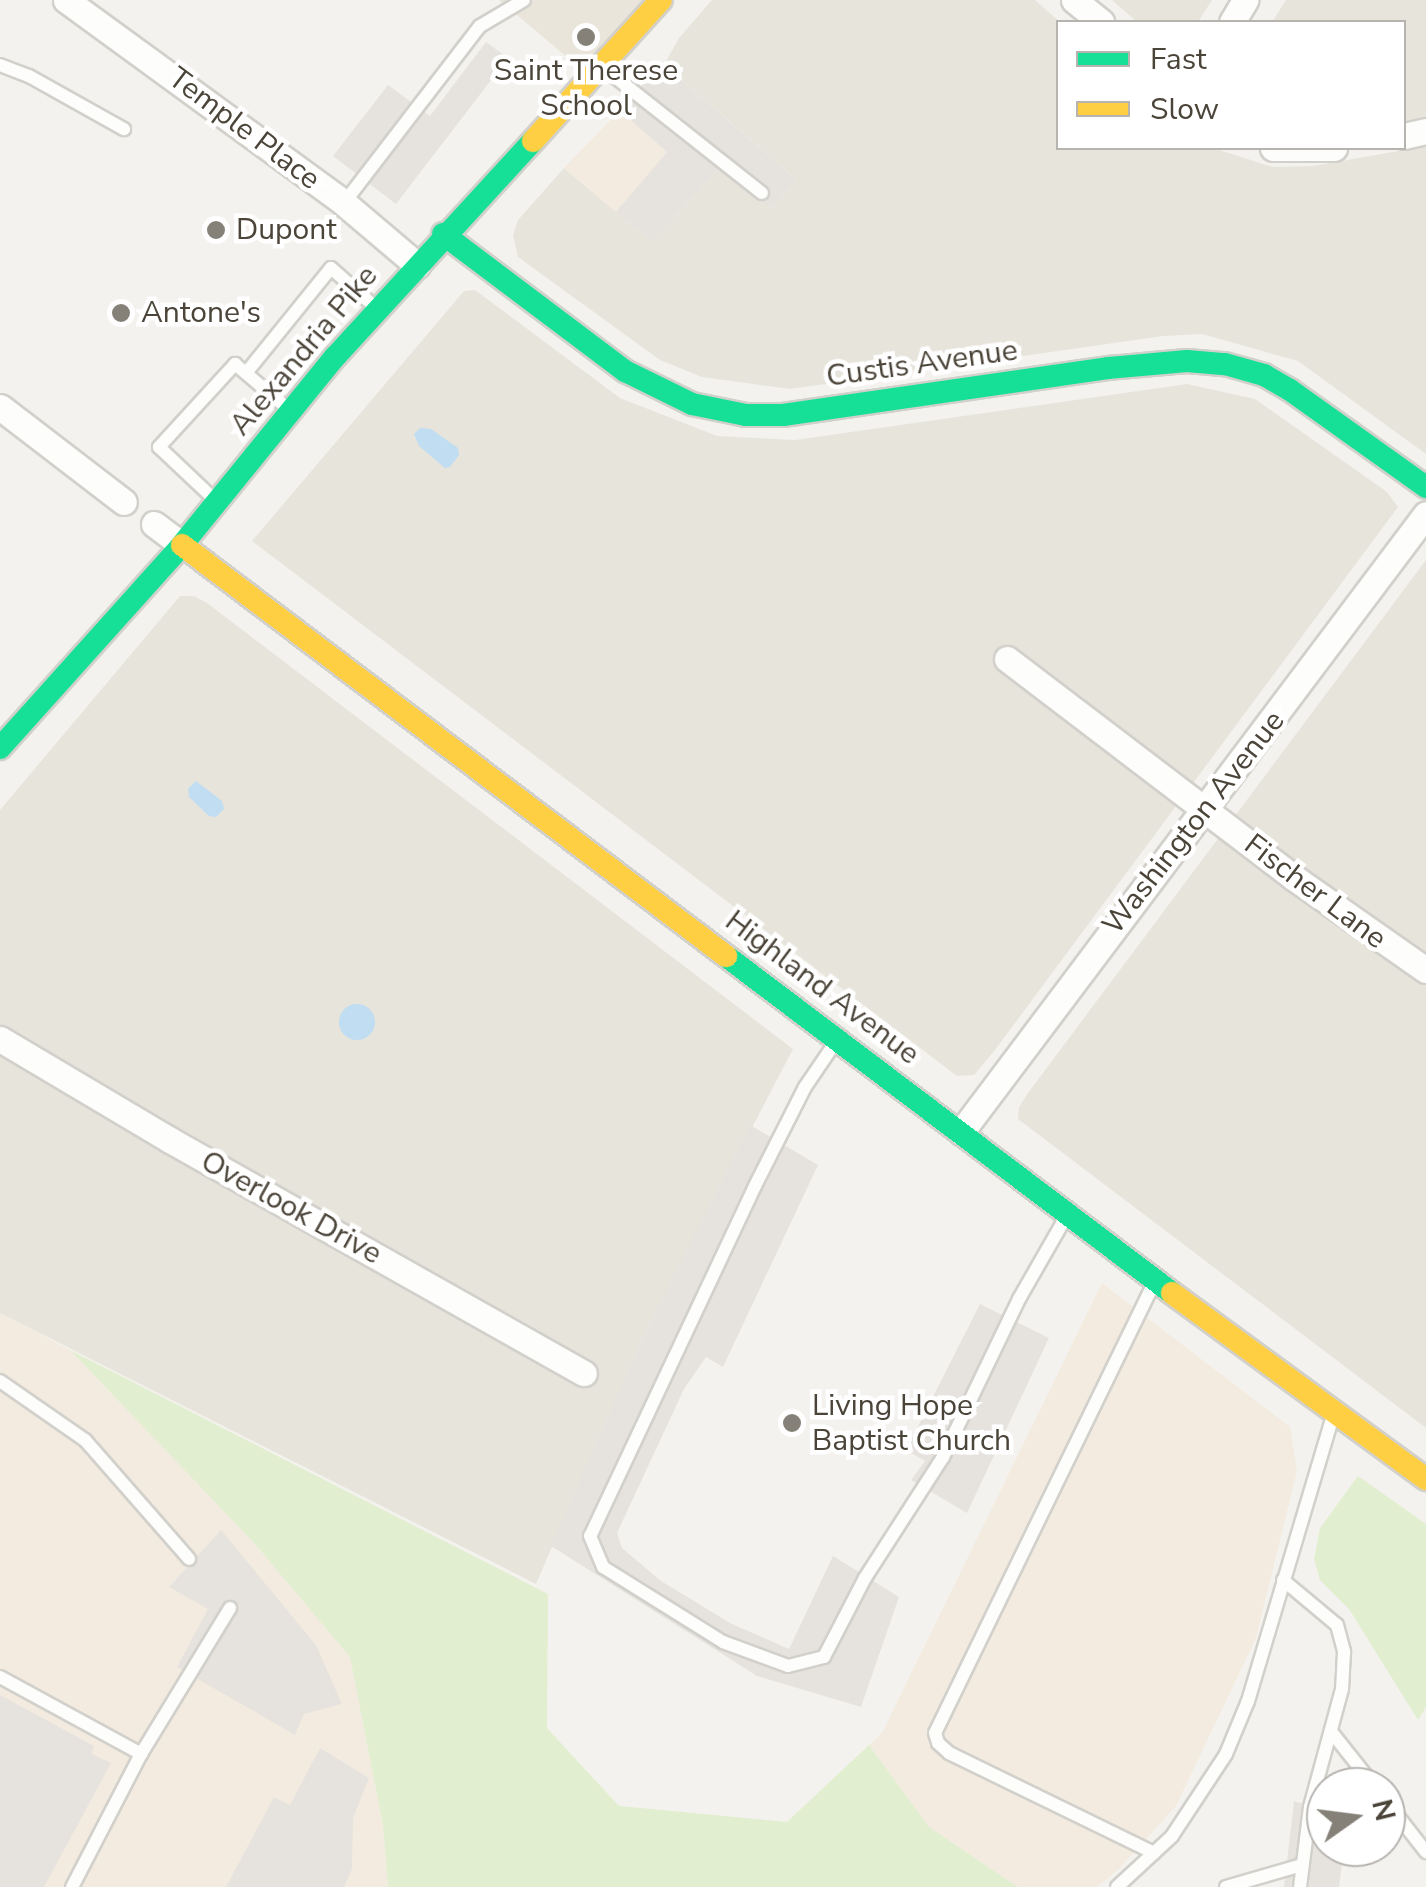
<!DOCTYPE html>
<style>
body{margin:0}
#map{position:relative;width:1426px;height:1887px;overflow:hidden;background:#f4f2ee;font-family:"Nunito Sans",sans-serif}
div>[style]{position:absolute}
[style*='--x']{left:calc(var(--x)*1px);top:calc(var(--y)*1px);width:calc(var(--w)*1px);rotate:calc(var(--a)*1deg)}
.residential>*{inset:0;background:#e7e4dc}
.commercial>*{inset:0;background:#f3ebdf}
.education>*{inset:0;background:#eae5da}
.green>*{inset:0;background:#e1eecf}
.parking>*{inset:0;background:#e6e3df}
.water>*{inset:0;background:#c0ddf1}
.round{border-radius:50%}
.roads{filter:drop-shadow(2px 0 #d2d0cb) drop-shadow(-2px 0 #d2d0cb) drop-shadow(0 2px #d2d0cb) drop-shadow(0 -2px #d2d0cb)}
.lane>*{height:12px;margin:-6px;padding:0 6px;transform-origin:6px;border-radius:6px;background:#fdfdfc}
.street>*{height:25px;margin:-12.5px;padding:0 12.5px;transform-origin:12.5px;border-radius:12.5px;background:#fdfdfc}
.fast>*{height:22px;margin:-11px;padding:0 11px;transform-origin:11px;border-radius:11px;background:#16e098}
.slow>*{height:22px;margin:-11px;padding:0 11px;transform-origin:11px;border-radius:11px;background:#ffcf43}
.dots>*{width:28px;height:28px;translate:-50% -50%;box-sizing:border-box;border:5px solid #fff;border-radius:50%}
span{translate:-50% -50%;white-space:nowrap;text-align:center;line-height:1.15;-webkit-text-stroke:9px #fff;paint-order:stroke}
.poi-label{font-size:30px;color:#4b4439}
.left{translate:0 -50%;text-align:left}
.street-label{font-size:30px;color:#4b4439}
.legend{position:absolute;left:1056px;top:20px;width:350px;height:130px;box-sizing:border-box;background:#fff;border:2px solid #b7b4b0;margin:0;padding:12px 18px;list-style:none;font-size:30px;color:#4b4439}
.legend li{display:flex;align-items:center;gap:20px;height:50px}
.legend b{width:50px;border:2px solid #b7b4b0}
.north{position:absolute;left:1306px;top:1767px;width:100px;height:100px;box-sizing:border-box;background:#fff;border:2px solid #b7b4b0;border-radius:50%;rotate:76deg;font-size:28px;font-weight:700;line-height:40px;text-align:center;color:#4b4439}
.north::after{content:'';display:block;margin:auto;width:35px;height:45px;background:#868178;clip-path:polygon(50% 0,100% 100%,50% 72%,0 100%)}
</style>
<div id="map">
<div class="residential">
<i style="clip-path:polygon(712px 0,1035px 0,1060px 22px,1058px 148px,1213px 148px,1273px 167px,1314px 166px,1426px 146px,1426px 454px,1298px 361px,1202px 334px,1163px 336px,790px 389px,702px 377px,660px 360px,518px 257px,513px 235px,518px 220px,564px 168px,651px 241px,718px 170px,796px 179px,664px 65px,679px 38px)"></i>
<i style="clip-path:polygon(1112px 0,1212px 0,1198px 22px,1137px 22px)"></i>
<i style="clip-path:polygon(1286px 0,1426px 0,1426px 118px,1404px 123px,1404px 22px,1272px 22px)"></i>
<i style="clip-path:polygon(475px 290px,620px 398px,717px 436px,795px 440px,1187px 384px,1255px 399px,1387px 492px,1398px 507px,995px 1050px,974px 1075px,957px 1076px,252px 541px,464px 291px)"></i>
<i style="clip-path:polygon(1426px 560px,1426px 1428px,1018px 1119px,1019px 1107px,1028px 1093px)"></i>
<i style="clip-path:polygon(180px 596px,194px 596px,207px 603px,793px 1049px,641px 1341px,536px 1584px,0 1313px,0 810px)"></i>
</div>
<div class="commercial">
<i style="clip-path:polygon(664px 65px,797px 180px,771px 209px,718px 170px,651px 242px,564px 168px)"></i>
<i style="clip-path:polygon(1102px 1283px,1290px 1427px,1297px 1471px,1256px 1638px,1176px 1806px,1119px 1869px,1097px 1887px,1018px 1887px,929px 1827px,869px 1745px,882px 1733px)"></i>
<i style="clip-path:polygon(0 1313px,70px 1350px,255px 1544px,350px 1657px,383px 1825px,388px 1887px,0 1887px)"></i>
</div>
<div class="education">
<i style="clip-path:polygon(499px 0,661px 0,593px 79px)"></i>
</div>
<div class="green">
<i style="clip-path:polygon(70px 1350px,548px 1594px,547px 1728px,619px 1806px,787px 1822px,869px 1745px,929px 1827px,1018px 1887px,388px 1887px,383px 1825px,350px 1657px,255px 1544px)"></i>
<i style="clip-path:polygon(1358px 1476px,1426px 1524px,1426px 1707px,1418px 1720px,1349px 1609px,1320px 1580px,1314px 1559px,1320px 1528px)"></i>
</div>
<div class="parking">
<i style="clip-path:polygon(486px 42px,508px 58px,396px 204px,333px 156px,388px 85px,430px 116px)"></i>
<i style="clip-path:polygon(664px 65px,797px 180px,771px 209px,718px 170px,651px 242px,616px 212px,667px 152px,617px 108px)"></i>
<i style="clip-path:polygon(750px 1125px,818px 1165px,723px 1367px,706px 1357px,684px 1389px,617px 1533px,622px 1548px,661px 1581px,730px 1623px,789px 1649px,833px 1556px,899px 1597px,861px 1707px,757px 1676px,551px 1546px,641px 1341px)"></i>
<i style="clip-path:polygon(980px 1304px,1049px 1338px,967px 1513px,911px 1480px,925px 1461px,906px 1450px)"></i>
<i style="clip-path:polygon(221px 1530px,316px 1645px,342px 1704px,304px 1714px,295px 1735px,177px 1667px,208px 1609px,169px 1587px)"></i>
<i style="clip-path:polygon(0 1695px,94px 1746px,92px 1754px,111px 1763px,44px 1887px,0 1887px)"></i>
<i style="clip-path:polygon(320px 1748px,369px 1778px,353px 1818px,352px 1869px,344px 1887px,226px 1887px,274px 1797px,290px 1805px)"></i>
<i style="clip-path:polygon(1294px 1801px,1326px 1811px,1326px 1847px,1344px 1847px,1339px 1887px,1284px 1887px)"></i>
</div>
<div class="water">
<i style="clip-path:polygon(420px 428px,431px 429px,458px 448px,459px 455px,450px 467px,445px 468px,419px 446px,414px 434px)"></i>
<i style="clip-path:polygon(196px 781px,222px 801px,224px 809px,216px 817px,209px 816px,189px 797px,188px 789px)"></i>
<i class="round" style="left:339px;top:1004px;width:36px;height:36px"></i>
</div>
<div class="roads">
<div class="lane">
<i style="--x:0;--y:65;--w:31;--a:21"></i>
<i style="--x:29;--y:76;--w:109;--a:29.2"></i>
<i style="--x:605;--y:69;--w:200;--a:38.3"></i>
<i style="--x:344;--y:203;--w:223;--a:-52.5"></i>
<i style="--x:480;--y:26;--w:51;--a:-30.6"></i>
<i style="--x:246;--y:373;--w:135;--a:-51"></i>
<i style="--x:331;--y:268;--w:57;--a:41.5"></i>
<i style="--x:215;--y:500;--w:77;--a:-136.6"></i>
<i style="--x:159;--y:447;--w:113;--a:-47.5"></i>
<i style="--x:235;--y:364;--w:70;--a:40.3"></i>
<i style="--x:837;--y:1040;--w:57;--a:124.2"></i>
<i style="--x:805;--y:1087;--w:111;--a:116.8"></i>
<i style="--x:755;--y:1186;--w:387;--a:115.2"></i>
<i style="--x:590;--y:1536;--w:34;--a:67"></i>
<i style="--x:603;--y:1567;--w:142;--a:32"></i>
<i style="--x:723;--y:1642;--w:69;--a:20.3"></i>
<i style="--x:788;--y:1666;--w:37;--a:-14"></i>
<i style="--x:824;--y:1657;--w:89;--a:-62.6"></i>
<i style="--x:865;--y:1578;--w:144;--a:-57.2"></i>
<i style="--x:943;--y:1457;--w:175;--a:-64.3"></i>
<i style="--x:1019;--y:1299;--w:95;--a:-60.2"></i>
<i style="--x:1154;--y:1283;--w:500;--a:115.95"></i>
<i style="--x:935;--y:1733;--w:10;--a:73"></i>
<i style="--x:938;--y:1743;--w:15;--a:42"></i>
<i style="--x:949;--y:1753;--w:228;--a:26"></i>
<i style="--x:0;--y:1381;--w:103;--a:34.8"></i>
<i style="--x:85;--y:1440;--w:158;--a:48.8"></i>
<i style="--x:1283;--y:1580;--w:70;--a:39.8"></i>
<i style="--x:1337;--y:1625;--w:28;--a:75"></i>
<i style="--x:1344;--y:1652;--w:37;--a:93"></i>
<i style="--x:1342;--y:1689;--w:122;--a:105.2"></i>
<i style="--x:1310;--y:1807;--w:81;--a:97.1"></i>
<i style="--x:0;--y:1677;--w:161;--a:28.6"></i>
<i style="--x:141;--y:1754;--w:150;--a:117.4"></i>
<i style="--x:1333;--y:1734;--w:68;--a:51.6"></i>
<i style="--x:141;--y:1754;--w:171;--a:-58.6"></i>
<i style="--x:1386;--y:1801;--w:65;--a:51.9"></i>
<i style="--x:1117;--y:1887;--w:75;--a:-42.8"></i>
<i style="--x:1172;--y:1836;--w:98;--a:-56.6"></i>
<i style="--x:1226;--y:1754;--w:57;--a:-67.5"></i>
<i style="--x:1248;--y:1701;--w:302;--a:-73.4"></i>
<i style="--x:1226;--y:1887;--w:79;--a:-16.1"></i>
</div>
<div class="street">
<i style="--x:66;--y:0;--w:344;--a:36.1"></i>
<i style="--x:344;--y:203;--w:96;--a:40.3"></i>
<i style="--x:1074;--y:0;--w:35;--a:39"></i>
<i style="--x:1232;--y:22;--w:26;--a:-59"></i>
<i style="--x:1404;--y:136;--w:23;--a:-13"></i>
<i style="--x:1273;--y:148;--w:61;--a:0"></i>
<i style="--x:0;--y:407;--w:156;--a:37.5"></i>
<i style="--x:154;--y:524;--w:35;--a:37"></i>
<i style="--x:1007;--y:659;--w:360;--a:37.3"></i>
<i style="--x:1293;--y:877;--w:162;--a:35"></i>
<i style="--x:0;--y:1039;--w:198;--a:30.7"></i>
<i style="--x:170;--y:1140;--w:475;--a:29.4"></i>
<i style="--x:961;--y:1132;--w:773;--a:-53.04"></i>
</div>
<div class="fast">
<i style="--x:443;--y:234;--w:228;--a:37"></i>
<i style="--x:625;--y:371;--w:75;--a:26.2"></i>
<i style="--x:692;--y:404;--w:55;--a:11.5"></i>
<i style="--x:746;--y:415;--w:37;--a:0"></i>
<i style="--x:783;--y:415;--w:328;--a:-8.2"></i>
<i style="--x:1108;--y:368;--w:79;--a:-5.1"></i>
<i style="--x:1187;--y:361;--w:38;--a:5"></i>
<i style="--x:1225;--y:364;--w:41;--a:15.8"></i>
<i style="--x:1264;--y:375;--w:30;--a:30"></i>
<i style="--x:1290;--y:390;--w:167;--a:35.5"></i>
<i style="--x:0;--y:748;--w:273;--a:-48.1"></i>
<i style="--x:182;--y:545;--w:242;--a:-50.9"></i>
<i style="--x:335;--y:357;--w:293;--a:-47.5"></i>
<i style="--x:726;--y:956;--w:559;--a:37.07"></i>
</div>
<div class="slow">
<i style="--x:533;--y:141;--w:190;--a:-47.8"></i>
<i style="--x:182;--y:545;--w:682;--a:37.07"></i>
<i style="--x:1172;--y:1293;--w:315;--a:36.2"></i>
</div>
</div>
<div class="dots">
<i style="left:586px;top:37px;background:#868178"></i>
<i style="left:216px;top:230px;background:#868178"></i>
<i style="left:121px;top:313px;background:#868178"></i>
<i style="left:792px;top:1423px;background:#868178"></i>
</div>
<div class="poi-label">
<span style="left:586px;top:88px">Saint Therese<br>School</span>
<span class="left" style="left:236px;top:230px">Dupont</span>
<span class="left" style="left:141px;top:313px">Antone's</span>
<span class="left" style="left:812px;top:1423px">Living Hope<br>Baptist Church</span>
</div>
<div class="street-label">
<span style="left:244px;top:129px;rotate:37deg">Temple Place</span>
<span style="left:304px;top:351px;rotate:-50deg">Alexandria Pike</span>
<span style="left:922px;top:364px;rotate:-8deg">Custis Avenue</span>
<span style="left:1194px;top:823px;rotate:-52deg">Washington Avenue</span>
<span style="left:1315px;top:892px;rotate:37deg">Fischer Lane</span>
<span style="left:822px;top:988px;rotate:37deg">Highland Avenue</span>
<span style="left:291px;top:1208px;rotate:29deg">Overlook Drive</span>
</div>
<ul class="legend">
<li><b style="height:12px;background:#16e098"></b>Fast</li>
<li><b style="height:12px;background:#ffcf43"></b>Slow</li>
</ul>
<div class="north">N</div>
</div>
